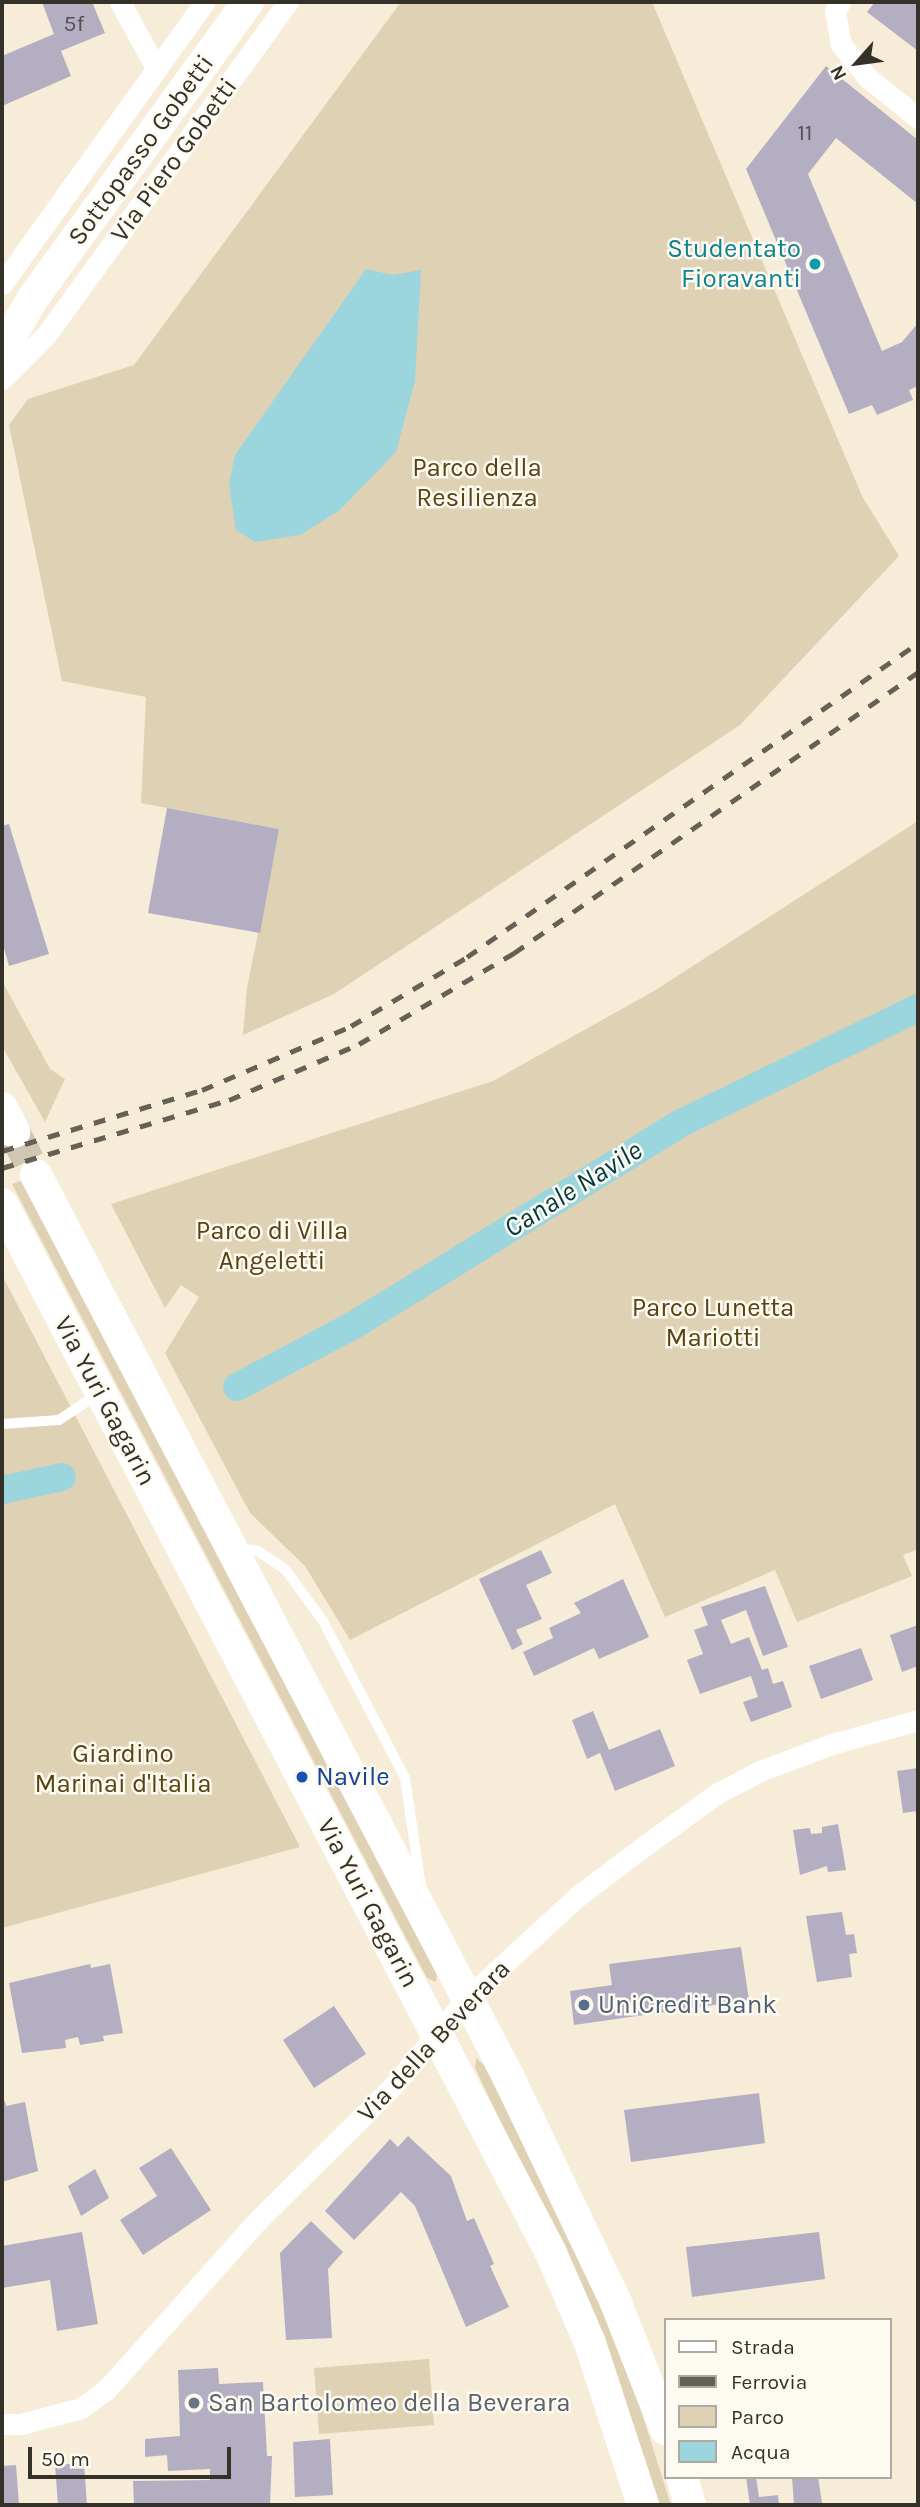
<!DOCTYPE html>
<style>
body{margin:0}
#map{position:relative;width:920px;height:2507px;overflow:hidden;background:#f6ecd7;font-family:Karla,sans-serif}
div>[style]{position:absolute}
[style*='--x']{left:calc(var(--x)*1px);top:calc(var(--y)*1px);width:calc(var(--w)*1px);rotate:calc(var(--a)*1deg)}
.green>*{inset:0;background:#dfd1b3}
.water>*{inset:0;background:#9bd5dd}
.canal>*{height:28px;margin:-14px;padding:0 14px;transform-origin:14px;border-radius:14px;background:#9bd5dd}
.building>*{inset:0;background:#b4aec3}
.secondary-tunnel>*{height:32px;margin-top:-16px;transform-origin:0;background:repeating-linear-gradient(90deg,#cfc7b4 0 32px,transparent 0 48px)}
.lane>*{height:10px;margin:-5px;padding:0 5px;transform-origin:5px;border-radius:5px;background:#fff}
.street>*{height:21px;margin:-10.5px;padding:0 10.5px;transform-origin:10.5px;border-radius:10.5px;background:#fff}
.secondary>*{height:32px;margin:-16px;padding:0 16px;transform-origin:16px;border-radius:16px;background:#fff}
.rail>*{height:5px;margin-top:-2.5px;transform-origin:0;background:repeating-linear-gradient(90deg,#666156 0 12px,transparent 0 24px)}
.dots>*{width:19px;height:19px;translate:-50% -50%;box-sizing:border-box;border:4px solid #fdfaf1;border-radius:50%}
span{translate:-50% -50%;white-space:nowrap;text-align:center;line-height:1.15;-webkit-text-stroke:5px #fdfaf1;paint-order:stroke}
.number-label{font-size:23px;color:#545050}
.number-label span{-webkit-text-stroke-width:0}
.street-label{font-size:26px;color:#343129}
.culture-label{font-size:26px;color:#0d838f}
.right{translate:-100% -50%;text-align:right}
.park-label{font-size:26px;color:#584410}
.transit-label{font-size:26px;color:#164399}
.left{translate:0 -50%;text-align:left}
.service-label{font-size:26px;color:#4e5e75}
.worship-label{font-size:26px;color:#5b616d}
.water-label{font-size:28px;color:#003a40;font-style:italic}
.frame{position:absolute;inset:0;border:4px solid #343129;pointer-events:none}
.legend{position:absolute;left:664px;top:2318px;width:228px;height:161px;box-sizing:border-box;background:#fdfaf1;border:2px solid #adaaa1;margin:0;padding:9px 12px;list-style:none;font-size:21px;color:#343129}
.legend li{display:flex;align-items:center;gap:14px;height:35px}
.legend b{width:35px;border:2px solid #adaaa1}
.north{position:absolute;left:822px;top:28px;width:70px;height:70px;-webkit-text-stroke:5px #fdfaf1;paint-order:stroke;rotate:242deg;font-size:19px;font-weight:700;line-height:28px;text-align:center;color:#343129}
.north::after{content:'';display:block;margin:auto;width:24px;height:32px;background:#343129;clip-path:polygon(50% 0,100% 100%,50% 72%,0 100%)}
.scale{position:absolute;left:28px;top:2447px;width:203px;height:32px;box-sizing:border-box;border:4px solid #343129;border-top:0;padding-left:9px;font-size:21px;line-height:24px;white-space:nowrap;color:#343129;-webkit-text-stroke:5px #fdfaf1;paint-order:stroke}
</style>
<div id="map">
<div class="green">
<i style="clip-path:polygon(401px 2px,652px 2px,862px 496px,899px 556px,740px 725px,334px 994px,243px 1035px,247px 988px,279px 829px,141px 803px,146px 697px,62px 681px,9px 425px,28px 399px,134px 365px)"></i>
<i style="clip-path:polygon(918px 821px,918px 1549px,903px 1555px,912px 1576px,797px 1622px,775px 1570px,665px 1617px,615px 1504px,350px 1640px,305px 1566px,250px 1513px,165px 1353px,199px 1297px,181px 1285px,165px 1308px,111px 1204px,493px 1081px,654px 991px)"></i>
<i style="clip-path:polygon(2px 981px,50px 1069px,65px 1079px,45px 1122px,2px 1046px)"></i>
<i style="clip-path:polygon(24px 1180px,437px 1973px,436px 1982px,427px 1978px,12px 1184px)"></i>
<i style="clip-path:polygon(2px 1275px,300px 1847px,2px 1928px)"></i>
<i style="clip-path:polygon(476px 2058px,484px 2065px,618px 2338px,671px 2505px,660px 2505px,604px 2337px,475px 2068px)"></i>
<i style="clip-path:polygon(429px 2359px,434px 2425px,319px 2434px,314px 2368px)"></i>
</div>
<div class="water">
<i style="clip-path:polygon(366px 269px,392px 275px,421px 270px,415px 381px,396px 452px,340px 510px,300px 535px,255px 542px,236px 530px,229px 484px,235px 455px)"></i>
</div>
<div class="canal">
<i style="--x:237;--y:1387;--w:132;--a:-27.9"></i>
<i style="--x:354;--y:1325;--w:382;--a:-31.7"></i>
<i style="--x:679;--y:1124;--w:266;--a:-25.9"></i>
<i style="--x:2;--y:1490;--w:61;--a:-12.2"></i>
</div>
<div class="building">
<i style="clip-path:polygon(42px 2px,92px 2px,105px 33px,61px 51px,71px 76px,2px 106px,2px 56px,54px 34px)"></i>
<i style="clip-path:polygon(875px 2px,918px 2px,918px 51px,867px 12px)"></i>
<i style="clip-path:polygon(826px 66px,918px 140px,918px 204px,836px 138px,808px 174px,882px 351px,902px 342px,918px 323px,918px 386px,909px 390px,913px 400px,877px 415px,872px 405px,849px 414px,746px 169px)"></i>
<i style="clip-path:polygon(167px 808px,279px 829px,260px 933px,148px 913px)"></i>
<i style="clip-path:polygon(9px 824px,49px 954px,9px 966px,2px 941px,2px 826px)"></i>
<i style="clip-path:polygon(541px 1550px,552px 1573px,526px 1585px,542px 1619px,516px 1630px,523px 1644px,512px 1650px,479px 1579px)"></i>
<i style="clip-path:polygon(623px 1579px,649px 1637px,599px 1659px,594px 1648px,534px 1676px,523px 1652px,553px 1638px,549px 1628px,581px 1613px,574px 1603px)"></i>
<i style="clip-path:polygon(765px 1586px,788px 1647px,763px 1656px,746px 1610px,721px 1620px,731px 1644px,749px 1637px,762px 1670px,768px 1668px,773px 1684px,783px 1681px,792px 1707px,751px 1722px,743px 1702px,758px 1697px,751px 1676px,700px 1694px,687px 1660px,703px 1654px,694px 1630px,708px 1625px,701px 1607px)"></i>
<i style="clip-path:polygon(918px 1625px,918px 1666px,902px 1672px,890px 1635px)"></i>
<i style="clip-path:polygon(861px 1648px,873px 1680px,821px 1699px,809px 1666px)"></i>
<i style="clip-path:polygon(593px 1711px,609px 1750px,660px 1729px,675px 1766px,615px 1791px,600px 1753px,587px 1759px,572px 1720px)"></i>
<i style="clip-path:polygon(918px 1768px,918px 1811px,903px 1813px,897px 1771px)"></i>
<i style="clip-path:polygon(838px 1824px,846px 1870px,828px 1872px,827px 1866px,800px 1875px,793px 1830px,810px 1828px,811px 1834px,822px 1833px,822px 1827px)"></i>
<i style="clip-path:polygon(842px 1912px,846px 1935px,854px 1934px,857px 1953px,849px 1954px,852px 1977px,817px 1982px,806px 1916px)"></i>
<i style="clip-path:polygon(741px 1947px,749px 2000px,574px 2025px,570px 1991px,612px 1985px,609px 1964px)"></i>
<i style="clip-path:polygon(90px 1964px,91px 1968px,110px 1964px,123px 2033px,103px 2036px,104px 2041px,80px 2045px,78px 2037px,65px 2040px,66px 2048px,22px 2053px,9px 1983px)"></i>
<i style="clip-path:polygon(334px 2006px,366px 2054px,314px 2088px,283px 2040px)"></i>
<i style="clip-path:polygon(759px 2093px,765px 2143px,631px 2162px,624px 2110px)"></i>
<i style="clip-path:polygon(5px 2101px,6px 2106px,25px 2102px,38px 2171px,2px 2182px,2px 2102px)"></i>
<i style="clip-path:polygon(408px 2136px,451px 2176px,467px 2221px,474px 2218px,494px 2264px,490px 2266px,509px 2307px,466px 2327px,415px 2206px,401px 2192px,354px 2240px,325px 2211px,390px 2139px,398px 2147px)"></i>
<i style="clip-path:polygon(171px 2148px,211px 2210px,143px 2255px,120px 2220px,157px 2196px,139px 2168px)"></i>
<i style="clip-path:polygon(95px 2169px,109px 2198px,81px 2216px,68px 2186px)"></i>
<i style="clip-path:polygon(311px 2221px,343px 2252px,328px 2269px,332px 2338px,286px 2340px,280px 2253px)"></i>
<i style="clip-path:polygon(82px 2232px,98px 2324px,57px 2331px,50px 2280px,2px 2288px,2px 2246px)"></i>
<i style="clip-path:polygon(819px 2232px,825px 2279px,692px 2297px,686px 2247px)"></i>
<i style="clip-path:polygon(218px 2368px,219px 2384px,263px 2382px,267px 2456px,272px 2456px,270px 2505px,134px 2505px,133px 2481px,210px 2480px,210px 2469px,168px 2471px,167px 2455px,145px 2457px,145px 2439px,180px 2436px,178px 2370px)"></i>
<i style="clip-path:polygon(330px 2439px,333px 2495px,295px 2497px,293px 2442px)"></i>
<i style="clip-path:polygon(84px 2463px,87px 2505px,58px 2505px,55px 2465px)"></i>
<i style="clip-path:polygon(16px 2465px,19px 2505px,2px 2505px,2px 2466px)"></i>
<i style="clip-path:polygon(746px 2477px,756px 2477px,759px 2497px,778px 2495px,779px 2505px,750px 2505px)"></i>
<i style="clip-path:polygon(792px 2477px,818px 2477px,822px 2503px,794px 2505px)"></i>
</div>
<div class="secondary-tunnel">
<i style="--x:14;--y:1132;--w:48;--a:62.9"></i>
</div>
<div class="lane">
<i style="--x:2;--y:1424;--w:57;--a:-4"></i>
<i style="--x:59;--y:1420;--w:47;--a:-33.7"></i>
<i style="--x:237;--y:1548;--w:21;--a:8"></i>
<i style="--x:258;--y:1551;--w:32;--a:34"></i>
<i style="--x:285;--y:1569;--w:64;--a:53.8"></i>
<i style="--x:323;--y:1621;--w:177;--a:62.4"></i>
<i style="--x:405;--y:1778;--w:109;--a:81.6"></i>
</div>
<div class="street">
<i style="--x:120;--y:2;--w:75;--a:61.4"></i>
<i style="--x:840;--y:2;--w:10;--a:119"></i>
<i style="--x:835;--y:11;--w:34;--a:80"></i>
<i style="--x:841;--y:44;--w:42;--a:51.8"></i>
<i style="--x:867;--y:77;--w:65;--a:38.8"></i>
<i style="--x:2;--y:284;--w:347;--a:-54.3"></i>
<i style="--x:2;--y:379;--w:62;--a:-45"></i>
<i style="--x:46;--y:335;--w:412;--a:-54"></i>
<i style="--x:2;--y:2424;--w:19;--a:0"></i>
<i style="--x:21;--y:2424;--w:62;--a:-14.9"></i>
<i style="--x:81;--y:2408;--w:31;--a:-36"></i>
<i style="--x:106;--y:2390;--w:229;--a:-48.2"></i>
<i style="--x:259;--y:2219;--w:190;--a:-44.8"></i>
<i style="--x:394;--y:2085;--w:114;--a:-50"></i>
<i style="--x:467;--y:1998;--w:151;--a:-42.6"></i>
<i style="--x:578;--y:1896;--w:86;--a:-37"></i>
<i style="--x:647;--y:1844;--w:85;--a:-35.9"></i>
<i style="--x:716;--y:1794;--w:50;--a:-27.6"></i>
<i style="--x:760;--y:1771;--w:77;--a:-20.6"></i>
<i style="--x:832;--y:1744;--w:89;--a:-15.6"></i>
</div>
<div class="secondary">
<i style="--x:2;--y:351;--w:61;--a:-59.7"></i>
<i style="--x:33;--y:298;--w:366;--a:-54"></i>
<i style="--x:2;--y:1108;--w:27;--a:63"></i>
<i style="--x:36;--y:1175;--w:1015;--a:62.35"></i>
<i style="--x:507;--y:2074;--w:254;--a:64.5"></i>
<i style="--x:616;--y:2303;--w:136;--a:68.5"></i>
<i style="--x:2;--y:1204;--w:1184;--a:62.37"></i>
<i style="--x:551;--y:2253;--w:98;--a:66.6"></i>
<i style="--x:590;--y:2343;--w:170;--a:71.9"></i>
<i style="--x:682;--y:2477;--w:29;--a:74"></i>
</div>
<div class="rail">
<i style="--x:2;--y:1151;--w:209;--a:-17"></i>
<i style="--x:202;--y:1090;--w:162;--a:-23.2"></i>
<i style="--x:351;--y:1026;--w:135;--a:-30.7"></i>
<i style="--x:467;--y:957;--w:550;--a:-34.85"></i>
<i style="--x:2;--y:1168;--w:237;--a:-16.7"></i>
<i style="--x:229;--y:1100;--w:142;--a:-23.3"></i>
<i style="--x:359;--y:1044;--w:180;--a:-30.4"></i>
<i style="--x:514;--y:953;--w:492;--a:-34.8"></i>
</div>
<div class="dots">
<i style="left:815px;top:264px;background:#0f9aa8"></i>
<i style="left:302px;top:1777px;background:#1a4fb4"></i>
<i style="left:584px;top:2005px;background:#5c6f8a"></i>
<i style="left:194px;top:2403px;background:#6b7280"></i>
</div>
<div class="number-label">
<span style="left:74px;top:24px">5f</span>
<span style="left:805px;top:133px">11</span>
</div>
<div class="street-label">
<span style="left:141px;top:150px;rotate:-54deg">Sottopasso Gobetti</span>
<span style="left:174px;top:160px;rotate:-54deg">Via Piero Gobetti</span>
<span style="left:105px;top:1401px;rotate:62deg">Via Yuri Gagarin</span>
<span style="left:368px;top:1903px;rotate:62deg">Via Yuri Gagarin</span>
<span style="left:434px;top:2041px;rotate:-47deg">Via della Beverara</span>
</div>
<div class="culture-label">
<span class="right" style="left:801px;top:264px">Studentato<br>Fioravanti</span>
</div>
<div class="park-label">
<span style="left:477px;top:483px">Parco della<br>Resilienza</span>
<span style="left:272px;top:1246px">Parco di Villa<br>Angeletti</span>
<span style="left:713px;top:1323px">Parco Lunetta<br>Mariotti</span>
<span style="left:123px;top:1769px">Giardino<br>Marinai d'Italia</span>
</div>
<div class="transit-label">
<span class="left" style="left:316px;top:1777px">Navile</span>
</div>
<div class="service-label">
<span class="left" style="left:598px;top:2005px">UniCredit Bank</span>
</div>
<div class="worship-label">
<span class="left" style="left:208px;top:2403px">San Bartolomeo della Beverara</span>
</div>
<div class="water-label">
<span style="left:573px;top:1189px;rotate:-32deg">Canale Navile</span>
</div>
<div class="frame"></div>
<ul class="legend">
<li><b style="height:9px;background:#fff"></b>Strada</li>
<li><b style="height:9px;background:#666156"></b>Ferrovia</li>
<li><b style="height:19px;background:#dfd1b3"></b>Parco</li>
<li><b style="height:19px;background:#9bd5dd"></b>Acqua</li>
</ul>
<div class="north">N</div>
<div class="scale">50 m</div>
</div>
